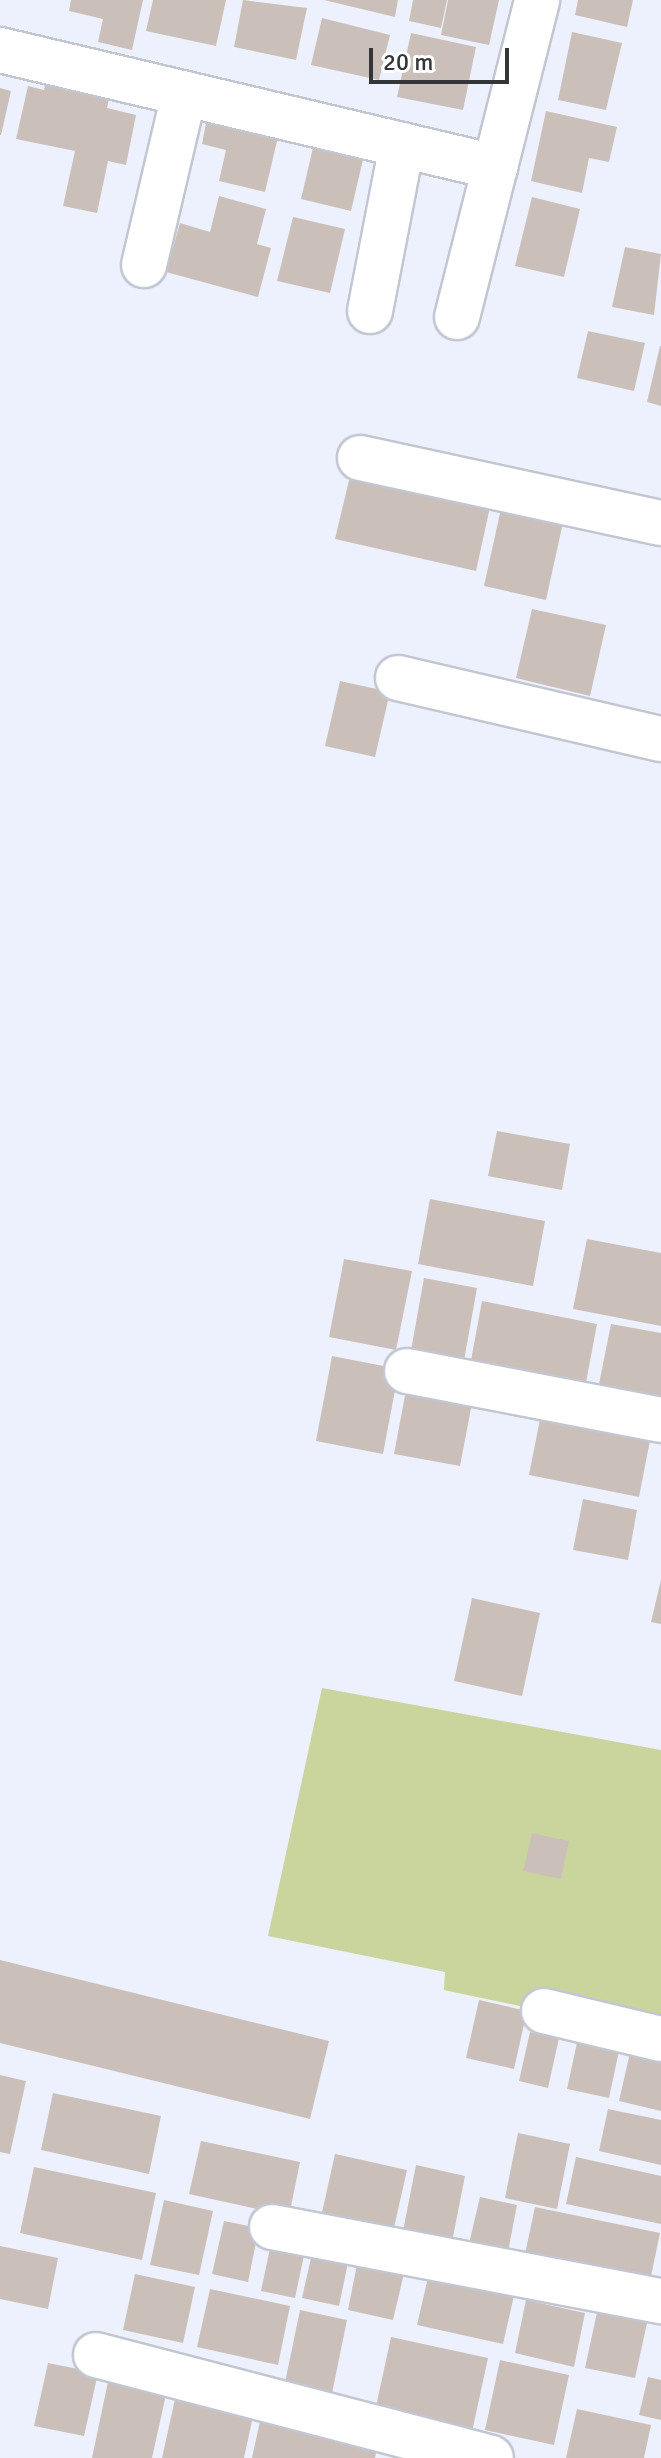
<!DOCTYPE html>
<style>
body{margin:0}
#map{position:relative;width:661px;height:2458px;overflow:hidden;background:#edf1fd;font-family:Signika,sans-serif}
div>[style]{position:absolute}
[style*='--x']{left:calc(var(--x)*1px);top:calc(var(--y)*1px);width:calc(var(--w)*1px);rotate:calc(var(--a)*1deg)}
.green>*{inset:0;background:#cad59e}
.building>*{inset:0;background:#cbbfb9}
.roads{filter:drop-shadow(2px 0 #c2c6d1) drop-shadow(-2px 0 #c2c6d1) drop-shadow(0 2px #c2c6d1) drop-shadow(0 -2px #c2c6d1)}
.street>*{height:44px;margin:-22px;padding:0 22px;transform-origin:22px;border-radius:22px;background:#fff}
span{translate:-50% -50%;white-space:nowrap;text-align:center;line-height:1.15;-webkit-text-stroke:7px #fff;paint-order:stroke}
.scale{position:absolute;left:369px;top:48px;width:140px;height:36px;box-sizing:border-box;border:4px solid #333539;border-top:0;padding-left:10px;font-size:24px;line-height:28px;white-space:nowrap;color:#333539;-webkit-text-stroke:6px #fff;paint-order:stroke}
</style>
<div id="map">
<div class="green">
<i style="clip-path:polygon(322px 1688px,661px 1750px,661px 2036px,444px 1990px,445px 1972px,268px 1936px)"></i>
</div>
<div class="building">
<i style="clip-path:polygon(71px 0,143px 0,132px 50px,98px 42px,103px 19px,69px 11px)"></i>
<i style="clip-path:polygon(153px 0,226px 0,216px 46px,146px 31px)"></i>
<i style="clip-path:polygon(243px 0,307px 8px,296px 60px,234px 47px)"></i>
<i style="clip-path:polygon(324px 0,398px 0,395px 17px)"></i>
<i style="clip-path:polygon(413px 0,447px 0,441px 28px,409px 21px)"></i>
<i style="clip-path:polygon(448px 0,499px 0,489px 45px,441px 35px)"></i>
<i style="clip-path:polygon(578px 0,633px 0,627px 27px,575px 15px)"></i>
<i style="clip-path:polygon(322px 18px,390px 35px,379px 80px,311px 65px)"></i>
<i style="clip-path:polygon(572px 32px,622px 43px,606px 110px,558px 100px)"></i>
<i style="clip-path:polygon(411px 33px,476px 47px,463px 110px,397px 97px)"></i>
<i style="clip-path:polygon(49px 69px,112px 83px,107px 108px,136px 115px,126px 165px,108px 161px,97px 213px,63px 206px,75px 151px,16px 139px,28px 86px,44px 90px)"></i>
<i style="clip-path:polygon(0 88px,11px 91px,1px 135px,0 135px)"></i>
<i style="clip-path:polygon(209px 108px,281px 124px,265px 192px,219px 181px,226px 150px,202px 144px)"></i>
<i style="clip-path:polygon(546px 111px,617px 127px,609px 162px,589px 158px,582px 193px,531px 181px)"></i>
<i style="clip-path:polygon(315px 139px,365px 151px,351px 211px,301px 199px)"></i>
<i style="clip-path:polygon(219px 196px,266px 209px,257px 244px,271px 248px,258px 297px,166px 272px,180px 223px,210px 232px)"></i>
<i style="clip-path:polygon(532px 197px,580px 209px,564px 277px,515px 266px)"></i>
<i style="clip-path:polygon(293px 217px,345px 229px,330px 293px,277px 281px)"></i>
<i style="clip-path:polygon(625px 247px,661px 254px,654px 315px,612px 307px)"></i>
<i style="clip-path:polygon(588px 331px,645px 343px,634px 391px,577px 378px)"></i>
<i style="clip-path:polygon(660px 346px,661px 346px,661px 406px,647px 402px)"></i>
<i style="clip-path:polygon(350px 476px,490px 507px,476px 571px,335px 539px)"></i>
<i style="clip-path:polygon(502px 504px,564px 518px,546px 600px,484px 586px)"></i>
<i style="clip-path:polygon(532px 609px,606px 625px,590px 696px,516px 678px)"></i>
<i style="clip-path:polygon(340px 681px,390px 692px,375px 757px,325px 746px)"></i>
<i style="clip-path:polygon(497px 1131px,570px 1144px,562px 1190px,488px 1176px)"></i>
<i style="clip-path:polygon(430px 1199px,545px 1221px,533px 1286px,418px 1264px)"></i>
<i style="clip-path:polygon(587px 1239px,661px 1253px,661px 1326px,573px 1309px)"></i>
<i style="clip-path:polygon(344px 1259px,412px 1271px,396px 1350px,329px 1337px)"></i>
<i style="clip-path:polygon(424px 1278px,477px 1288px,463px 1366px,410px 1356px)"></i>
<i style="clip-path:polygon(482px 1301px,597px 1324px,584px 1393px,469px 1371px)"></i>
<i style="clip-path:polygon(611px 1324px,661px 1333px,661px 1411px,596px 1399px)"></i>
<i style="clip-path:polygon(332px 1356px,399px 1369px,383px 1454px,316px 1441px)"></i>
<i style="clip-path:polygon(407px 1385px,473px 1398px,460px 1466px,394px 1454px)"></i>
<i style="clip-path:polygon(541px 1414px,651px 1435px,639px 1497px,529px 1475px)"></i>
<i style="clip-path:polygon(583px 1499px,637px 1510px,628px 1560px,573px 1550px)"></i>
<i style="clip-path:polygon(661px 1580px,661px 1624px,651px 1622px)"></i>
<i style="clip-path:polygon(472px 1598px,540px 1613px,522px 1696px,454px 1681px)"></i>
<i style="clip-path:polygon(532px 1833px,569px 1841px,561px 1879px,523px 1871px)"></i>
<i style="clip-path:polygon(0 1960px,329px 2041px,310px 2119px,0 2043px)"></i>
<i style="clip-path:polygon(479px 2000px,527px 2011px,514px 2069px,466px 2058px)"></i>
<i style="clip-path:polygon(581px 2024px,623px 2032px,609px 2098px,567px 2089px)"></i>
<i style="clip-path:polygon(530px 2032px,559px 2038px,548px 2088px,519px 2081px)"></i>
<i style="clip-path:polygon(631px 2048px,661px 2055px,661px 2111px,619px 2101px)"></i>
<i style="clip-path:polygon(0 2075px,26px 2081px,10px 2154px,0 2152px)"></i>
<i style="clip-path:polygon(53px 2093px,161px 2116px,149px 2174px,41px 2150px)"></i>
<i style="clip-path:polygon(608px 2109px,661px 2120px,661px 2165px,599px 2151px)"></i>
<i style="clip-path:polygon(518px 2133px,570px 2144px,557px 2209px,505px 2198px)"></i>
<i style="clip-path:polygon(201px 2141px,300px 2162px,289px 2216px,189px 2194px)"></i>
<i style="clip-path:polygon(335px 2154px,407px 2170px,391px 2241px,319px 2226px)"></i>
<i style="clip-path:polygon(576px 2157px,661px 2176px,661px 2224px,566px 2204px)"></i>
<i style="clip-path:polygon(416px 2165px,465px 2176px,451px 2247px,402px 2236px)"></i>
<i style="clip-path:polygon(34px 2167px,156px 2193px,142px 2260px,20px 2233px)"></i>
<i style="clip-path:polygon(480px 2197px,517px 2205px,507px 2257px,468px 2248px)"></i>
<i style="clip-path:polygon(164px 2200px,213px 2211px,199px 2275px,150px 2265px)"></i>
<i style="clip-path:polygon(535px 2207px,660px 2233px,650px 2281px,525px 2254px)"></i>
<i style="clip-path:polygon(224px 2221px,259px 2228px,248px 2282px,212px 2274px)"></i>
<i style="clip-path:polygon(273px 2234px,307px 2241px,295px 2298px,261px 2291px)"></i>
<i style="clip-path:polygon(315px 2240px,351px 2248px,339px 2306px,302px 2298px)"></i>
<i style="clip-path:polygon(0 2246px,58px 2258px,48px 2309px,0 2299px)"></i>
<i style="clip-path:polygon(358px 2259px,405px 2269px,393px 2320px,348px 2310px)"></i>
<i style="clip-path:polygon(430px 2269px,516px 2287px,503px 2344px,417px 2325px)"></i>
<i style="clip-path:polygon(135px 2274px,195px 2287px,183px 2343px,123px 2330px)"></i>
<i style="clip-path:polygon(210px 2289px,290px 2306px,278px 2365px,197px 2347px)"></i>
<i style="clip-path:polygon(526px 2300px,585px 2313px,574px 2367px,515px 2353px)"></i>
<i style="clip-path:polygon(599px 2303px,649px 2314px,635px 2378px,585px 2368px)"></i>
<i style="clip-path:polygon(300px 2310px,347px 2320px,330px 2403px,283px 2392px)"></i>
<i style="clip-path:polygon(391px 2337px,488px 2358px,472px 2432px,375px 2411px)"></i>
<i style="clip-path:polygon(500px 2360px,569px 2375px,554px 2445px,485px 2430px)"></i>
<i style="clip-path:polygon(48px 2363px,98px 2373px,84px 2436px,34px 2426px)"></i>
<i style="clip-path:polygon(109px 2377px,167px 2390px,152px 2458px,92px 2458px)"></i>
<i style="clip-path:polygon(648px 2377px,661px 2380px,661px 2420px,639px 2415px)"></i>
<i style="clip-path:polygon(177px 2390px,255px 2407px,244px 2458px,162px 2458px)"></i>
<i style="clip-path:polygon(577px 2409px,651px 2425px,644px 2458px,566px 2458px)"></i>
<i style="clip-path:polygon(262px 2412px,379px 2437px,375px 2458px,252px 2458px)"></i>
</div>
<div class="roads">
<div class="street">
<i style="--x:0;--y:50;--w:509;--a:13.3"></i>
<i style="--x:144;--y:265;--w:176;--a:-76.8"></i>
<i style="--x:370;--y:311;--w:169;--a:-79.1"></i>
<i style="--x:457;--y:317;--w:327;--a:-75.8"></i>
<i style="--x:360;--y:458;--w:308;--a:12.2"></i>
<i style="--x:398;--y:678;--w:270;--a:13.1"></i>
<i style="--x:407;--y:1371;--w:259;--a:10.9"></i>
<i style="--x:544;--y:2011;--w:120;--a:13.5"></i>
<i style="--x:272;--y:2227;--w:396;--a:10.8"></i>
<i style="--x:96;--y:2355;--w:408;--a:14.6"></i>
</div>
</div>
<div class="scale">20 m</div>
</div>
